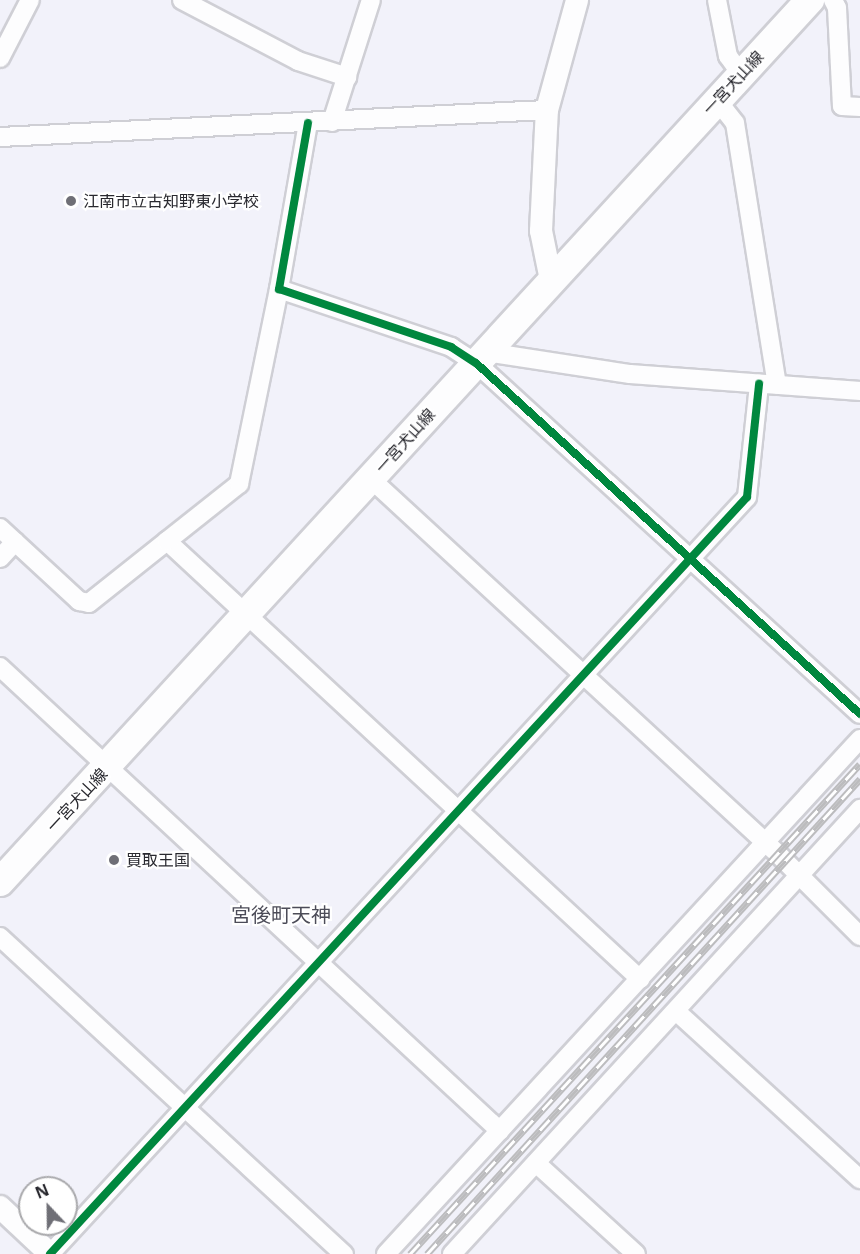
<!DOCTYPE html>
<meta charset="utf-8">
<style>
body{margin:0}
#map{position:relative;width:860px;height:1254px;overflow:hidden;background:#f2f2fa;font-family:"Noto Sans","Noto Sans JP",sans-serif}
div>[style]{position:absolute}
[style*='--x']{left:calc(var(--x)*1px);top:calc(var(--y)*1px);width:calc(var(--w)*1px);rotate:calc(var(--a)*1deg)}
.roads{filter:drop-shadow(2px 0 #cfcfd5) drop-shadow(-2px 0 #cfcfd5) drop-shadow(0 2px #cfcfd5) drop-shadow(0 -2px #cfcfd5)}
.minor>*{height:18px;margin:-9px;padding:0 9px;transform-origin:9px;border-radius:9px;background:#fdfdfe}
.tertiary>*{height:22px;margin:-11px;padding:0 11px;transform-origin:11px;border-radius:11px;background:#fdfdfe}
.primary>*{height:28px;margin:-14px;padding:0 14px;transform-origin:14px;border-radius:14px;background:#fdfdfe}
.rail>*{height:7px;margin-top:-3.5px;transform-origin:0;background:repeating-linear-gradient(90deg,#fff 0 14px,#bcbcbe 0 28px);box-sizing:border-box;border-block:2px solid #bcbcbe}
.cycleway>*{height:8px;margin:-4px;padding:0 4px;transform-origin:4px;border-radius:4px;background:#00873e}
.dots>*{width:16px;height:16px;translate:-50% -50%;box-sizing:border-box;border:3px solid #fff;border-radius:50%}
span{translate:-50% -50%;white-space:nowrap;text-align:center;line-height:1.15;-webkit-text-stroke:4.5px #fff;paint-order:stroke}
.street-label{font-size:16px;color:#29292f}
.poi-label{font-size:16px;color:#29292f}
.left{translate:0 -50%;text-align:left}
.quarter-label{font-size:20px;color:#4c4c58}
.north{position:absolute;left:18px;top:1176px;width:60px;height:60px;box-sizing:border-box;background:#fff;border:2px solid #a9a9ac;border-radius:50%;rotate:338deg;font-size:16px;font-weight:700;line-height:24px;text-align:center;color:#29292f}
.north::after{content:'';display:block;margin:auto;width:21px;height:27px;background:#6f6f76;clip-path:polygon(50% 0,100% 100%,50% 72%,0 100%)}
</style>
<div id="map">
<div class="roads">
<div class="minor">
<i style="--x:182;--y:0;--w:131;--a:27.7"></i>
<i style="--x:298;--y:61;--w:52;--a:18.1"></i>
<i style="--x:717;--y:0;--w:57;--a:78.9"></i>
<i style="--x:728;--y:56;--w:22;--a:54"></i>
<i style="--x:833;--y:0;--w:9;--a:63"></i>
<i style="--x:837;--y:8;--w:98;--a:87.1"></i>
<i style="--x:842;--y:106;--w:18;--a:3"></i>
<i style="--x:0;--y:58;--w:65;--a:-62.7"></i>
<i style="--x:717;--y:100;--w:29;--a:52"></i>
<i style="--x:735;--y:123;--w:265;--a:80.9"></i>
<i style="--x:332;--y:122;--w:128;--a:-72.3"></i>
<i style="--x:308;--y:123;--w:169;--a:99.9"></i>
<i style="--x:279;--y:289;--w:182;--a:18.6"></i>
<i style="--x:451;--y:347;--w:30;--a:33"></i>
<i style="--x:476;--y:363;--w:520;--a:42.43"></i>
<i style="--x:0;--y:137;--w:548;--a:-2.83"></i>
<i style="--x:486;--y:352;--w:146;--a:8.7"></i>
<i style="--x:630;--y:374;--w:231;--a:4.2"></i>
<i style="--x:371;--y:479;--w:553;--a:42.66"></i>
<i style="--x:778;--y:854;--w:116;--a:45"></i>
<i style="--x:0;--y:528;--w:108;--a:42.7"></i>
<i style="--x:79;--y:601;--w:10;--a:11"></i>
<i style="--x:89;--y:603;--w:100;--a:-38.5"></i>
<i style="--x:167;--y:541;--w:645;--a:42.8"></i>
<i style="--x:167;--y:541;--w:92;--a:-38.4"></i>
<i style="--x:239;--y:484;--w:199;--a:-78.4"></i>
<i style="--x:0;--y:558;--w:22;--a:-47"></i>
<i style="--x:0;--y:667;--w:682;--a:42.86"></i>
<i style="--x:0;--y:937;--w:468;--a:42.7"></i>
<i style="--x:677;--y:1012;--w:248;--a:42.4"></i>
<i style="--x:536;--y:1163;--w:135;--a:42.3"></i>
<i style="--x:50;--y:1254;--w:1029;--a:-47.36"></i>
<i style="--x:747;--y:497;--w:114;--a:-83.9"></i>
<i style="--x:386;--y:1254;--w:700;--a:-47.37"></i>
<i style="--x:452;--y:1254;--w:604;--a:-47.48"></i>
</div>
<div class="tertiary">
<i style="--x:551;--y:280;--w:50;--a:-101.5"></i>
<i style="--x:541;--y:231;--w:121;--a:-87.2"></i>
<i style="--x:547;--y:110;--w:114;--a:-74.7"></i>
<i style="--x:0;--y:1207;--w:69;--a:43.2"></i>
</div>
<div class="primary">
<i style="--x:0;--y:882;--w:1198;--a:-47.44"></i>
</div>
</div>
<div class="rail">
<i style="--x:410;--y:1254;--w:665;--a:-47.44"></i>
<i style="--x:427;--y:1254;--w:643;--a:-47.65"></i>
</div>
<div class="cycleway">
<i style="--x:308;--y:123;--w:169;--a:99.9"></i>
<i style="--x:279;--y:289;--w:182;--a:18.6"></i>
<i style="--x:451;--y:347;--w:30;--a:33"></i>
<i style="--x:476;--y:363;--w:520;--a:42.43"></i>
<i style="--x:50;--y:1254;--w:1029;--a:-47.36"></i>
<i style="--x:747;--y:497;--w:114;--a:-83.9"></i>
</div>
<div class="dots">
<i style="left:71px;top:201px;background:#6f6f76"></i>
<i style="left:114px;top:860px;background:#6f6f76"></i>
</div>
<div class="street-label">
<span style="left:733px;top:83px;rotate:-47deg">一宮犬山線</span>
<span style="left:405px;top:441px;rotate:-48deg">一宮犬山線</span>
<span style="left:77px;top:800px;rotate:-47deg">一宮犬山線</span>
</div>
<div class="poi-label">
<span class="left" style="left:83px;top:201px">江南市立古知野東小学校</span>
<span class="left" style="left:126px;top:860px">買取王国</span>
</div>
<div class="quarter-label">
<span style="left:281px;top:914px">宮後町天神</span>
</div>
<div class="north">N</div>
</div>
